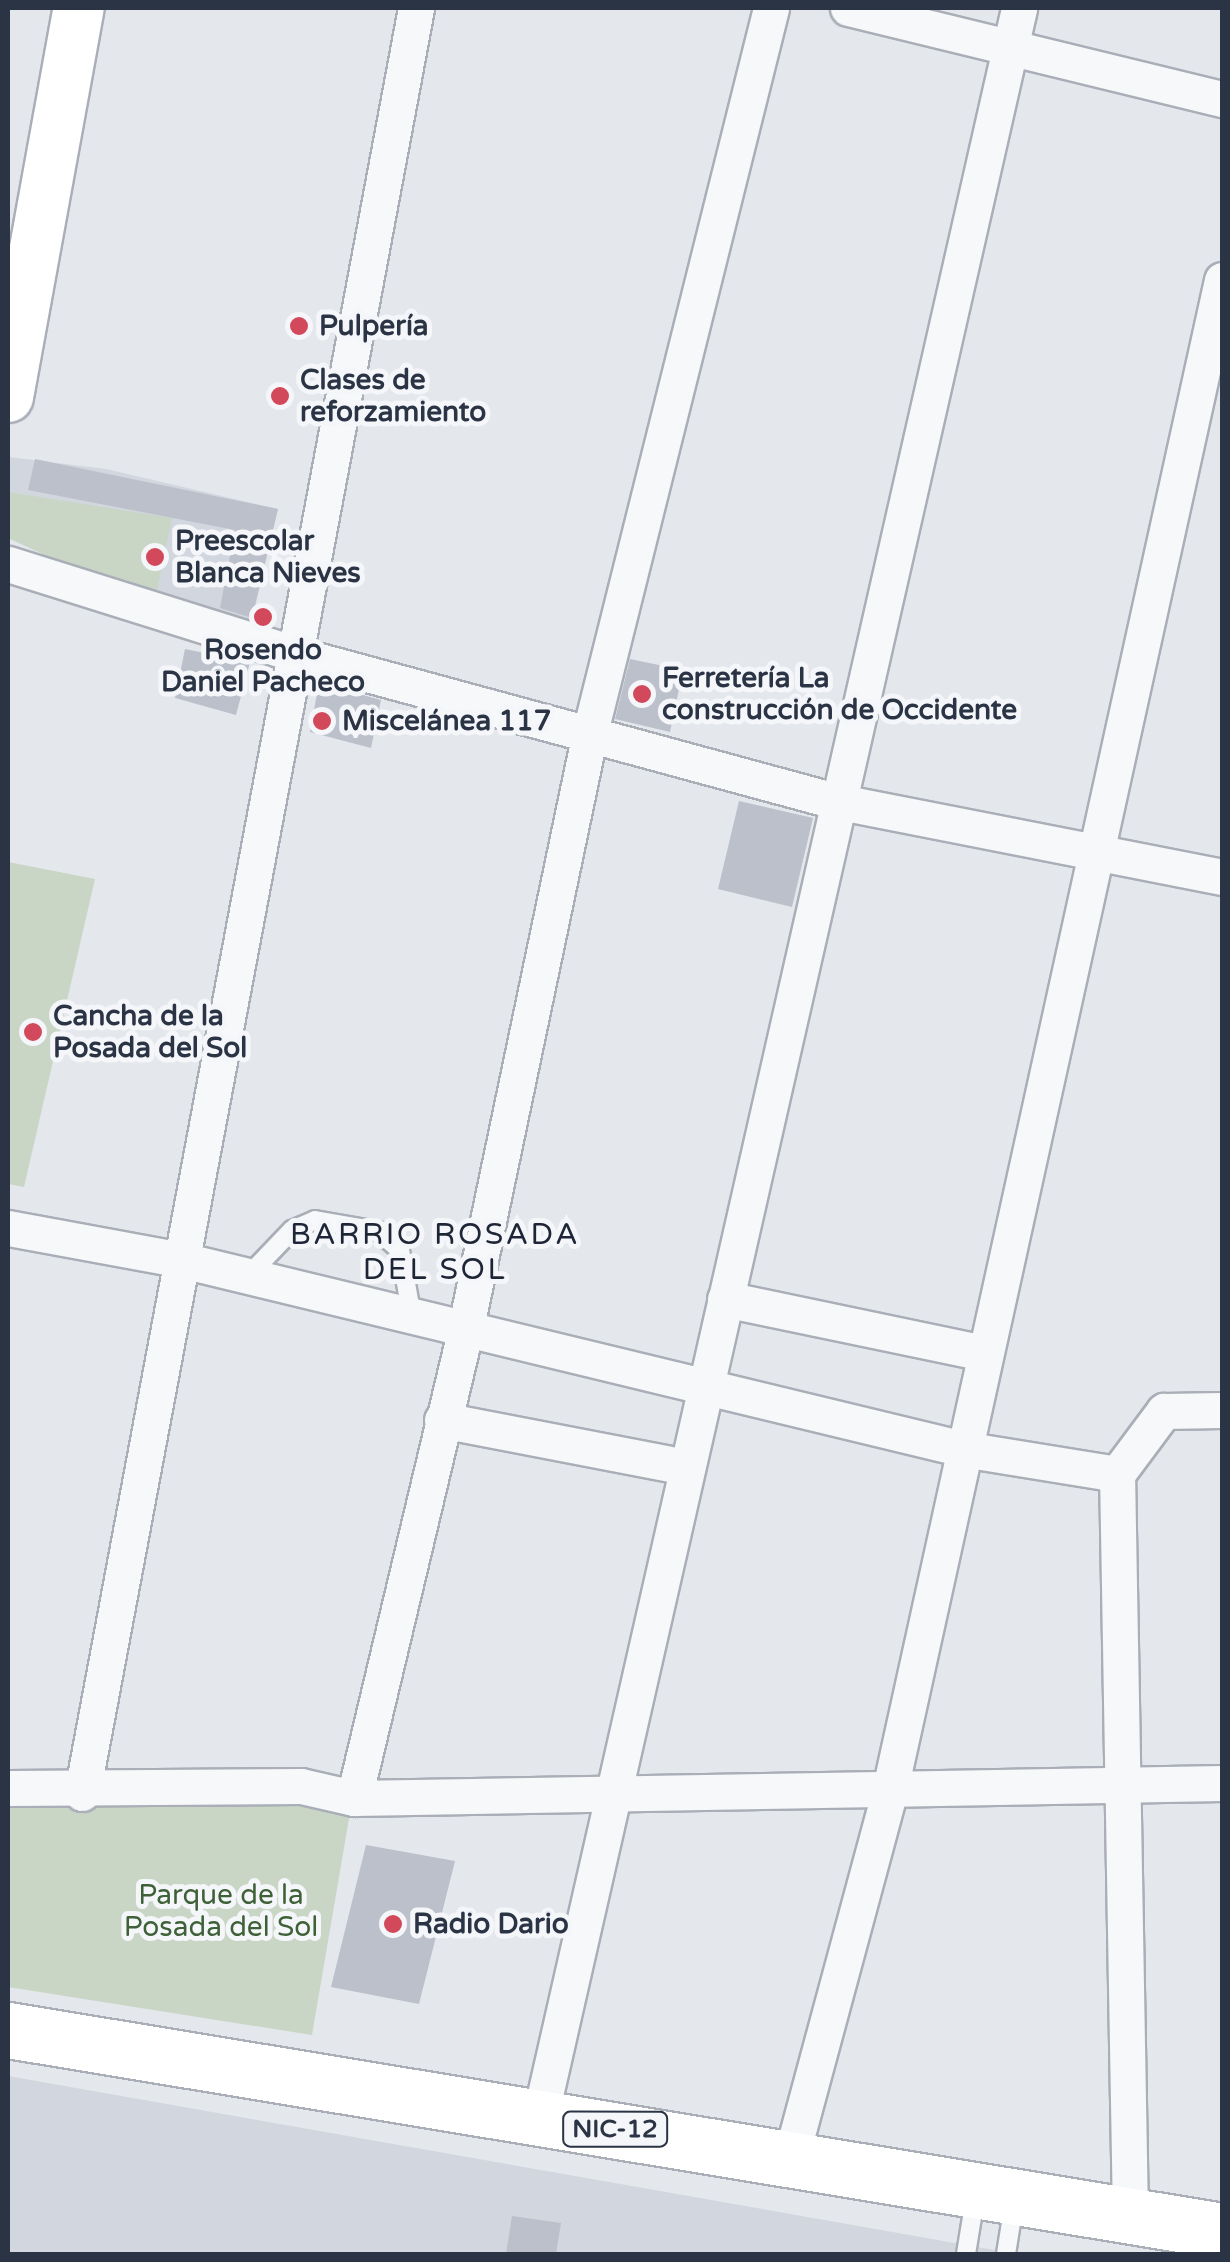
<!DOCTYPE html>
<meta charset="utf-8">
<style>
body{margin:0}
#map{position:relative;width:1230px;height:2262px;overflow:hidden;background:#e4e7ec;font-family:"Varela Round",sans-serif}
div>[style]{position:absolute}
[style*='--x']{left:calc(var(--x)*1px);top:calc(var(--y)*1px);width:calc(var(--w)*1px);rotate:calc(var(--a)*1deg)}
.built>*{inset:0;background:#d2d6de}
.green>*{inset:0;background:#c9d6c5}
.building>*{inset:0;background:#bbc0ca}
.roads{filter:drop-shadow(2px 0 #a9aeb7) drop-shadow(-2px 0 #a9aeb7) drop-shadow(0 2px #a9aeb7) drop-shadow(0 -2px #a9aeb7)}
.lane>*{height:18px;margin:-9px;padding:0 9px;transform-origin:9px;border-radius:9px;background:#f7f8fa}
.street>*{height:35px;margin:-17.5px;padding:0 17.5px;transform-origin:17.5px;border-radius:17.5px;background:#f7f8fa}
.secondary>*{height:50px;margin:-25px;padding:0 25px;transform-origin:25px;border-radius:25px;background:#fff}
.highway>*{height:55px;margin:-27.5px;padding:0 27.5px;transform-origin:27.5px;border-radius:27.5px;background:#fff}
.dots>*{width:28px;height:28px;translate:-50% -50%;box-sizing:border-box;border:5px solid #f4f6f9;border-radius:50%}
span{translate:-50% -50%;white-space:nowrap;text-align:center;line-height:1.15;-webkit-text-stroke:10px #f4f6f9;paint-order:stroke}
.shield-label span{padding:2px 8px;background:#f4f6f9;border:2px solid;border-radius:8px;-webkit-text-stroke-width:0}
.shield-label{font-size:25px;color:#2b3445;font-weight:700}
.poi-label{font-size:28px;color:#2b3445;font-weight:700}
.left{translate:0 -50%;text-align:left}
.park-label{font-size:28px;color:#3f6138}
.neighbourhood-label{font-size:30px;color:#1d2536;letter-spacing:2.5px}
.frame{position:absolute;inset:0;border:10px solid #2b3445;pointer-events:none}
</style>
<div id="map">
<div class="built">
<i style="clip-path:polygon(9px 457px,106px 469px,278px 509px,251px 625px,153px 605px,8px 538px)"></i>
<i style="clip-path:polygon(8px 2076px,1017px 2254px,8px 2254px)"></i>
</div>
<div class="green">
<i style="clip-path:polygon(8px 492px,172px 518px,154px 605px,8px 538px)"></i>
<i style="clip-path:polygon(8px 862px,95px 879px,24px 1187px,8px 1184px)"></i>
<i style="clip-path:polygon(352px 1801px,312px 2035px,8px 1987px,8px 1802px)"></i>
</div>
<div class="building">
<i style="clip-path:polygon(35px 459px,278px 509px,252px 618px,220px 608px,235px 530px,28px 490px)"></i>
<i style="clip-path:polygon(185px 649px,250px 662px,236px 715px,175px 698px)"></i>
<i style="clip-path:polygon(630px 659px,683px 670px,670px 732px,615px 719px)"></i>
<i style="clip-path:polygon(319px 683px,381px 700px,371px 748px,310px 732px)"></i>
<i style="clip-path:polygon(739px 801px,813px 818px,792px 907px,718px 889px)"></i>
<i style="clip-path:polygon(366px 1845px,455px 1861px,419px 2004px,331px 1987px)"></i>
<i style="clip-path:polygon(512px 2216px,561px 2223px,556px 2254px,506px 2254px)"></i>
</div>
<div class="roads">
<div class="lane">
<i style="--x:248;--y:1276;--w:64;--a:-46.3"></i>
<i style="--x:292;--y:1230;--w:25;--a:-23"></i>
<i style="--x:315;--y:1220;--w:64;--a:9.9"></i>
<i style="--x:378;--y:1231;--w:29;--a:41"></i>
<i style="--x:400;--y:1250;--w:68;--a:79.8"></i>
<i style="--x:966;--y:2254;--w:62;--a:-80.7"></i>
<i style="--x:1006;--y:2254;--w:51;--a:-80.9"></i>
</div>
<div class="street">
<i style="--x:848;--y:8;--w:385;--a:13.7"></i>
<i style="--x:8;--y:564;--w:307;--a:17.4"></i>
<i style="--x:301;--y:656;--w:553;--a:15.19"></i>
<i style="--x:835;--y:801;--w:394;--a:11.1"></i>
<i style="--x:8;--y:1228;--w:177;--a:10.4"></i>
<i style="--x:182;--y:1260;--w:804;--a:13.6"></i>
<i style="--x:963;--y:1449;--w:156;--a:9.2"></i>
<i style="--x:725;--y:1299;--w:264;--a:11.8"></i>
<i style="--x:442;--y:1420;--w:248;--a:10.9"></i>
<i style="--x:8;--y:1788;--w:293;--a:-0.4"></i>
<i style="--x:301;--y:1786;--w:54;--a:12.8"></i>
<i style="--x:354;--y:1798;--w:868;--a:-0.99"></i>
<i style="--x:82;--y:1793;--w:1816;--a:-79.4"></i>
<i style="--x:354;--y:1798;--w:480;--a:-76.6"></i>
<i style="--x:465;--y:1331;--w:616;--a:-78.2"></i>
<i style="--x:591;--y:728;--w:742;--a:-75.96"></i>
<i style="--x:540;--y:2117;--w:2163;--a:-77.2"></i>
<i style="--x:791;--y:2157;--w:381;--a:-74.9"></i>
<i style="--x:890;--y:1789;--w:1545;--a:-77.59"></i>
<i style="--x:1130;--y:2216;--w:742;--a:-91"></i>
<i style="--x:1117;--y:1474;--w:79;--a:-53.3"></i>
<i style="--x:1164;--y:1411;--w:58;--a:-1"></i>
</div>
<div class="secondary">
<i style="--x:8;--y:397;--w:395;--a:-79.7"></i>
</div>
<div class="highway">
<i style="--x:8;--y:2030;--w:1231;--a:9.4"></i>
</div>
</div>
<div class="dots">
<i style="left:299px;top:326px;background:#d1495b"></i>
<i style="left:280px;top:396px;background:#d1495b"></i>
<i style="left:155px;top:557px;background:#d1495b"></i>
<i style="left:263px;top:617px;background:#d1495b"></i>
<i style="left:642px;top:694px;background:#d1495b"></i>
<i style="left:322px;top:721px;background:#d1495b"></i>
<i style="left:33px;top:1032px;background:#d1495b"></i>
<i style="left:393px;top:1924px;background:#d1495b"></i>
</div>
<div class="shield-label">
<span style="left:615px;top:2129px">NIC-12</span>
</div>
<div class="poi-label">
<span class="left" style="left:319px;top:326px">Pulpería</span>
<span class="left" style="left:300px;top:396px">Clases de<br>reforzamiento</span>
<span class="left" style="left:175px;top:557px">Preescolar<br>Blanca Nieves</span>
<span style="left:263px;top:666px">Rosendo<br>Daniel Pacheco</span>
<span class="left" style="left:662px;top:694px">Ferretería La<br>construcción de Occidente</span>
<span class="left" style="left:342px;top:721px">Miscelánea 117</span>
<span class="left" style="left:53px;top:1032px">Cancha de la<br>Posada del Sol</span>
<span class="left" style="left:413px;top:1924px">Radio Dario</span>
</div>
<div class="park-label">
<span style="left:221px;top:1911px">Parque de la<br>Posada del Sol</span>
</div>
<div class="neighbourhood-label">
<span style="left:435px;top:1252px">BARRIO ROSADA<br>DEL SOL</span>
</div>
<div class="frame"></div>
</div>
